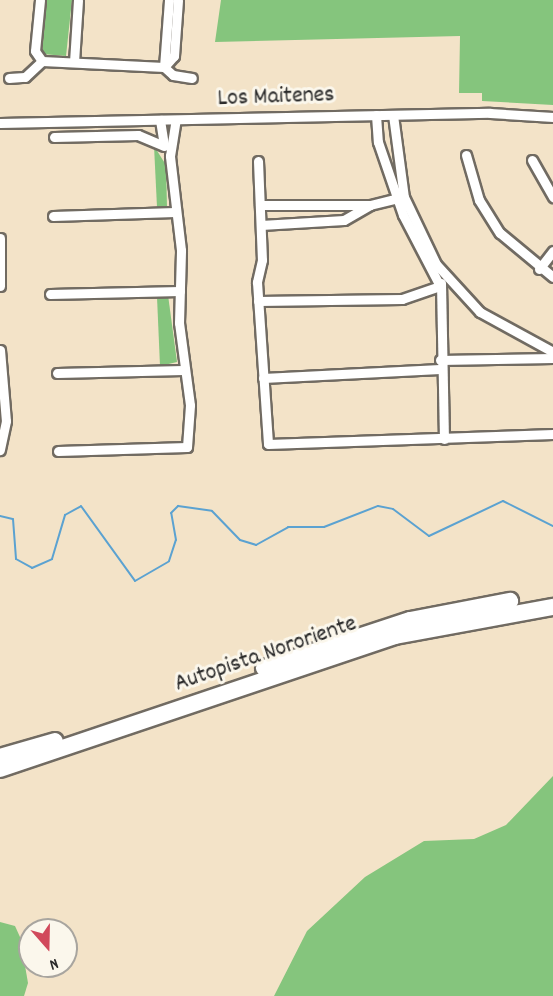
<!DOCTYPE html>
<style>
body{margin:0}
#map{position:relative;width:553px;height:996px;overflow:hidden;background:#f3e3c8;font-family:Dekko,sans-serif}
div>[style]{position:absolute}
[style*='--x']{left:calc(var(--x)*1px);top:calc(var(--y)*1px);width:calc(var(--w)*1px);rotate:calc(var(--a)*1deg)}
.green>*{inset:0;background:#85c57d}
.stream>*{height:2px;margin:-1px;padding:0 1px;transform-origin:1px;border-radius:1px;background:#5ba2d1}
.roads{filter:drop-shadow(2px 0 #716b62) drop-shadow(-2px 0 #716b62) drop-shadow(0 2px #716b62) drop-shadow(0 -2px #716b62)}
.street>*{height:9px;margin:-4.5px;padding:0 4.5px;transform-origin:4.5px;border-radius:4.5px;background:#fff}
.highway>*{height:16px;margin:-8px;padding:0 8px;transform-origin:8px;border-radius:8px;background:#fff}
span{translate:-50% -50%;white-space:nowrap;text-align:center;line-height:1.15;-webkit-text-stroke:6px #fbf7ec;paint-order:stroke}
.street-label{font-size:24px;color:#2b2b2b}
.north{position:absolute;left:18px;top:918px;width:60px;height:60px;box-sizing:border-box;background:#fbf7ec;border:2px solid #a8a59f;border-radius:50%;rotate:160deg;font-size:16px;font-weight:700;line-height:24px;text-align:center;color:#2b2b2b}
.north::after{content:'';display:block;margin:auto;width:21px;height:27px;background:#d1495b;clip-path:polygon(50% 0,100% 100%,50% 72%,0 100%)}
</style>
<div id="map">
<div class="green">
<i style="clip-path:polygon(47px 0,72px 0,66px 56px,42px 54px)"></i>
<i style="clip-path:polygon(221px 0,553px 0,553px 105px,482px 101px,482px 93px,459px 93px,460px 36px,215px 42px)"></i>
<i style="clip-path:polygon(154px 146px,166px 165px,167px 207px,157px 207px)"></i>
<i style="clip-path:polygon(168px 295px,177px 362px,160px 366px,157px 297px)"></i>
<i style="clip-path:polygon(553px 776px,553px 996px,274px 996px,307px 931px,365px 877px,424px 841px,474px 839px,506px 825px)"></i>
<i style="clip-path:polygon(0 922px,15px 926px,20px 937px,28px 983px,24px 996px,0 996px)"></i>
</div>
<div class="stream">
<i style="--x:0;--y:516;--w:13;--a:13"></i>
<i style="--x:13;--y:519;--w:40;--a:85.7"></i>
<i style="--x:16;--y:559;--w:18;--a:29"></i>
<i style="--x:32;--y:568;--w:22;--a:-24"></i>
<i style="--x:52;--y:559;--w:46;--a:-73.5"></i>
<i style="--x:65;--y:515;--w:18;--a:-29"></i>
<i style="--x:81;--y:506;--w:92;--a:54.2"></i>
<i style="--x:135;--y:581;--w:39;--a:-30"></i>
<i style="--x:169;--y:561;--w:22;--a:-72"></i>
<i style="--x:176;--y:540;--w:27;--a:-100"></i>
<i style="--x:171;--y:513;--w:10;--a:-45"></i>
<i style="--x:178;--y:506;--w:34;--a:8"></i>
<i style="--x:212;--y:511;--w:40;--a:46"></i>
<i style="--x:240;--y:540;--w:17;--a:17"></i>
<i style="--x:256;--y:545;--w:37;--a:-29"></i>
<i style="--x:288;--y:527;--w:36;--a:0"></i>
<i style="--x:324;--y:527;--w:58;--a:-21.3"></i>
<i style="--x:378;--y:506;--w:15;--a:11"></i>
<i style="--x:393;--y:509;--w:45;--a:36.9"></i>
<i style="--x:429;--y:536;--w:82;--a:-25.3"></i>
<i style="--x:503;--y:501;--w:56;--a:26.6"></i>
</div>
<div class="roads">
<div class="street">
<i style="--x:40;--y:0;--w:51;--a:95.6"></i>
<i style="--x:35;--y:51;--w:12;--a:55"></i>
<i style="--x:42;--y:61;--w:122;--a:2.8"></i>
<i style="--x:164;--y:67;--w:12;--a:42"></i>
<i style="--x:173;--y:75;--w:19;--a:9"></i>
<i style="--x:74;--y:62;--w:62;--a:-86.3"></i>
<i style="--x:164;--y:67;--w:15;--a:-48"></i>
<i style="--x:174;--y:56;--w:56;--a:-85.9"></i>
<i style="--x:164;--y:67;--w:67;--a:-85.7"></i>
<i style="--x:9;--y:78;--w:16;--a:-4"></i>
<i style="--x:25;--y:77;--w:23;--a:-43"></i>
<i style="--x:376;--y:115;--w:27;--a:86"></i>
<i style="--x:378;--y:142;--w:77;--a:71.1"></i>
<i style="--x:403;--y:215;--w:80;--a:62.5"></i>
<i style="--x:393;--y:115;--w:83;--a:82.4"></i>
<i style="--x:404;--y:197;--w:74;--a:64.5"></i>
<i style="--x:436;--y:264;--w:65;--a:47.5"></i>
<i style="--x:480;--y:312;--w:83;--a:28.7"></i>
<i style="--x:160;--y:120;--w:26;--a:81"></i>
<i style="--x:0;--y:123;--w:490;--a:-1.2"></i>
<i style="--x:490;--y:113;--w:63;--a:3.6"></i>
<i style="--x:54;--y:137;--w:84;--a:-1.4"></i>
<i style="--x:138;--y:135;--w:28;--a:23"></i>
<i style="--x:466;--y:155;--w:47;--a:73.9"></i>
<i style="--x:479;--y:200;--w:39;--a:58"></i>
<i style="--x:500;--y:233;--w:69;--a:39.7"></i>
<i style="--x:532;--y:160;--w:43;--a:60.4"></i>
<i style="--x:258;--y:161;--w:99;--a:87.7"></i>
<i style="--x:262;--y:260;--w:23;--a:103"></i>
<i style="--x:257;--y:282;--w:162;--a:86.1"></i>
<i style="--x:268;--y:444;--w:285;--a:-2"></i>
<i style="--x:260;--y:205;--w:110;--a:0"></i>
<i style="--x:370;--y:205;--w:34;--a:-14"></i>
<i style="--x:53;--y:216;--w:122;--a:-1.9"></i>
<i style="--x:261;--y:225;--w:83;--a:-3.4"></i>
<i style="--x:344;--y:220;--w:30;--a:-30"></i>
<i style="--x:0;--y:238;--w:48;--a:90"></i>
<i style="--x:539;--y:269;--w:23;--a:-52"></i>
<i style="--x:441;--y:283;--w:156;--a:88.9"></i>
<i style="--x:50;--y:294;--w:130;--a:-1.3"></i>
<i style="--x:258;--y:301;--w:144;--a:-0.8"></i>
<i style="--x:402;--y:299;--w:40;--a:-18.9"></i>
<i style="--x:0;--y:350;--w:71;--a:85.2"></i>
<i style="--x:6;--y:421;--w:30;--a:102"></i>
<i style="--x:440;--y:360;--w:113;--a:-1"></i>
<i style="--x:57;--y:373;--w:126;--a:-1.4"></i>
<i style="--x:263;--y:378;--w:177;--a:-2.9"></i>
<i style="--x:58;--y:451;--w:129;--a:-1.8"></i>
<i style="--x:187;--y:447;--w:42;--a:-85.9"></i>
<i style="--x:190;--y:405;--w:83;--a:-97.6"></i>
<i style="--x:179;--y:323;--w:73;--a:-88.4"></i>
<i style="--x:181;--y:250;--w:95;--a:-96.7"></i>
<i style="--x:170;--y:156;--w:36;--a:-81"></i>
</div>
<div class="highway">
<i style="--x:264;--y:668;--w:154;--a:-18.2"></i>
<i style="--x:410;--y:620;--w:102;--a:-10.8"></i>
<i style="--x:0;--y:757;--w:57;--a:-16.2"></i>
<i style="--x:0;--y:769;--w:417;--a:-18.6"></i>
<i style="--x:395;--y:636;--w:161;--a:-10.4"></i>
</div>
</div>
<div class="street-label">
<span style="left:276px;top:98px;rotate:-2deg">Los Maitenes</span>
<span style="left:266px;top:655px;rotate:-19deg">Autopista Nororiente</span>
</div>
<div class="north">N</div>
</div>
